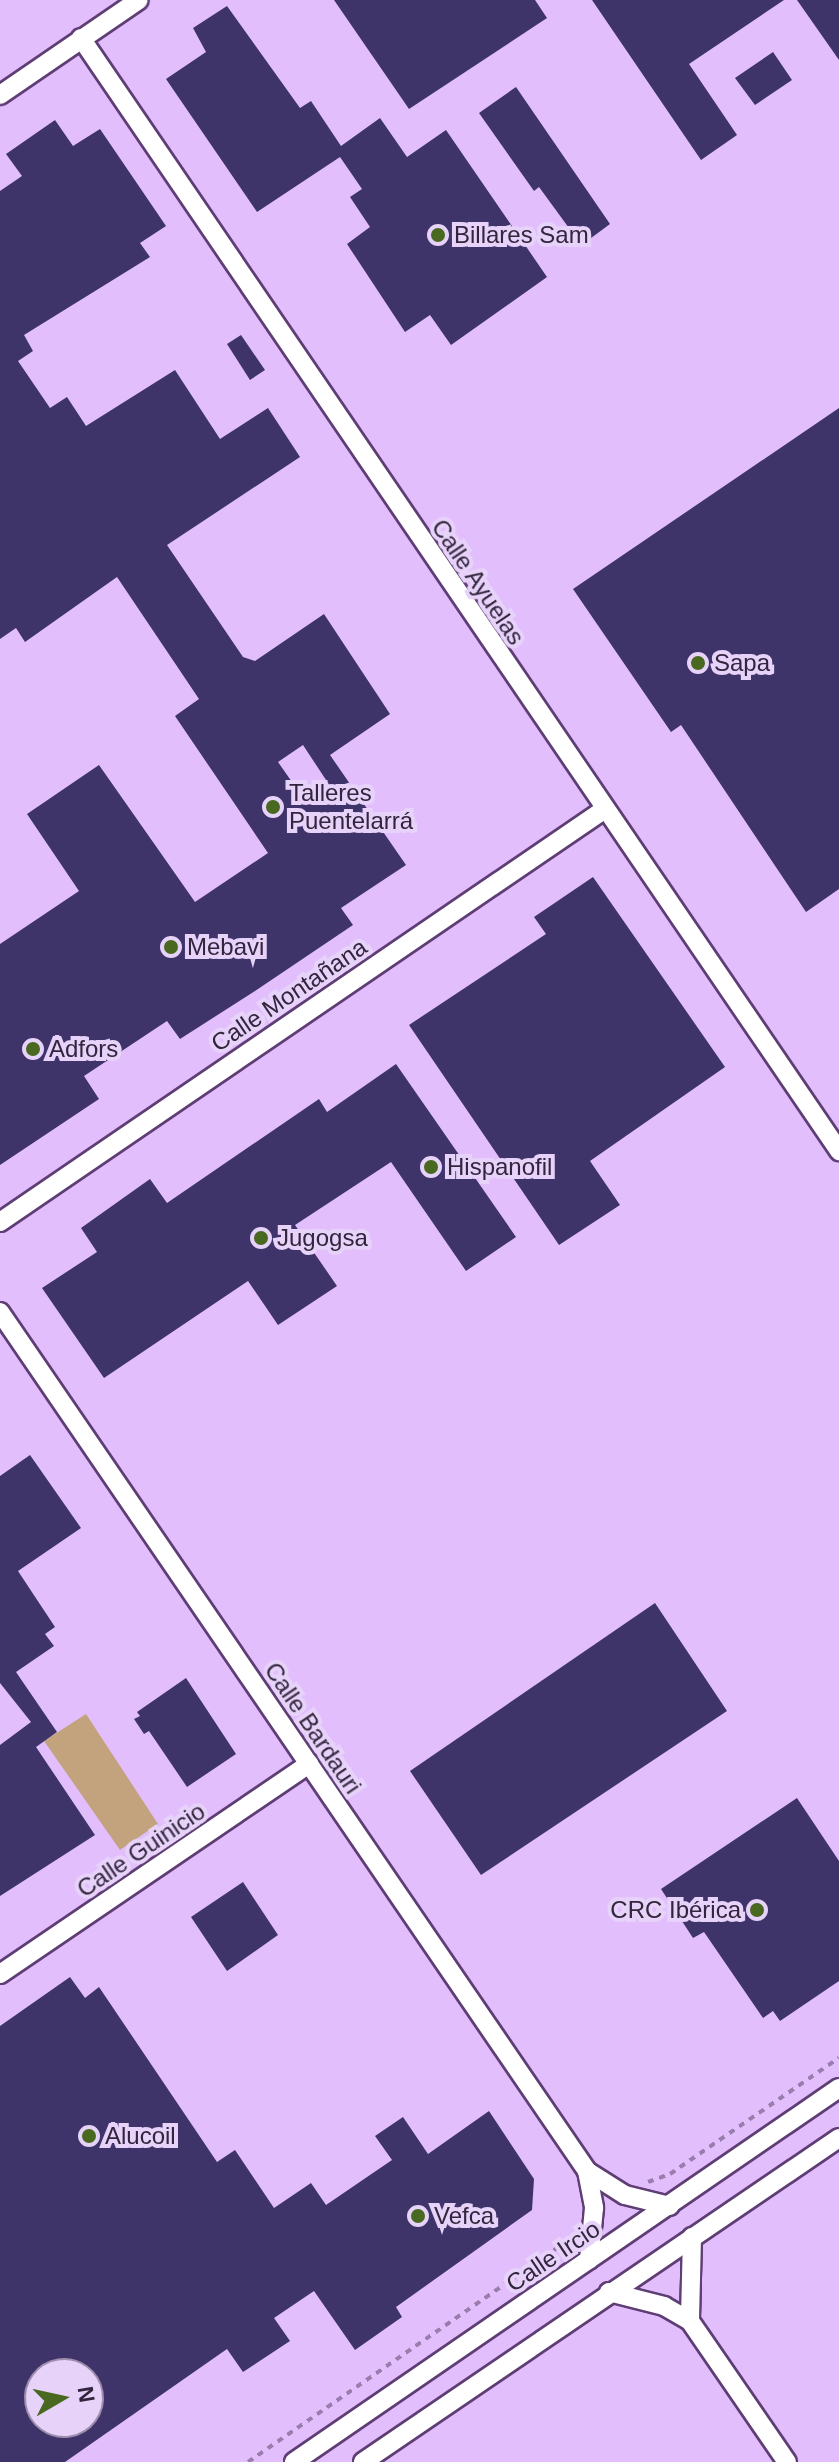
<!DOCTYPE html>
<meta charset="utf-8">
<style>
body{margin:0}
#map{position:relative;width:839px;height:2462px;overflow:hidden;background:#e2befd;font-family:Helvetica,sans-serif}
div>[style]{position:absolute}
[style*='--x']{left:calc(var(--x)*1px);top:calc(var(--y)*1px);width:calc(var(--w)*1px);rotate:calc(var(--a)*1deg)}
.green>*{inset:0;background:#c3a37d}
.building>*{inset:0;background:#3e3469}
.path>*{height:4px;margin-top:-2px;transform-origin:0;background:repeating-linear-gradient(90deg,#997ead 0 6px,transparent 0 12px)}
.roads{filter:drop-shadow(2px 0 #5e3e74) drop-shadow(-2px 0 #5e3e74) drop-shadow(0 2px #5e3e74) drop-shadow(0 -2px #5e3e74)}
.street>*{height:18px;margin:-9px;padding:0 9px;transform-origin:9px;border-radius:9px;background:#fff}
.dots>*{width:22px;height:22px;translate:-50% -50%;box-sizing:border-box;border:4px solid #e7d2f9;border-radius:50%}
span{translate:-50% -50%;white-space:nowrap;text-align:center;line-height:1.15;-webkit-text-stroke:8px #e7d2f9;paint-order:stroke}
.poi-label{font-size:24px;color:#33253d}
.left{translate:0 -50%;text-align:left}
.right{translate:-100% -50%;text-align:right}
.street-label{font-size:24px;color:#33253d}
.north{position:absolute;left:24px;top:2358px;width:80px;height:80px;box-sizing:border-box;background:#e7d2f9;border:2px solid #9f8dae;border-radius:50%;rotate:81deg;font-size:22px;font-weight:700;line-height:32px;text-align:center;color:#33253d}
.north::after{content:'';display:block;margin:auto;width:28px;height:36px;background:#48691f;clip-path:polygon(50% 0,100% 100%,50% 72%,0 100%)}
</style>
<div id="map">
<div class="green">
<i style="clip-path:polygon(86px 1714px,158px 1824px,120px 1850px,44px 1741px)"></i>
</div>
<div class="building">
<i style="clip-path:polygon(334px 0,535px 0,547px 18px,409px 109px)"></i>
<i style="clip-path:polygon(592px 0,784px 0,689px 64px,737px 135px,701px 160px)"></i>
<i style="clip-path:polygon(797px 0,839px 0,839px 60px)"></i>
<i style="clip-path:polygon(227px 6px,300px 108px,311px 101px,341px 146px,380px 118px,407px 157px,446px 130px,547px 277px,451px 345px,430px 315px,405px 332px,347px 244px,370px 227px,350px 197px,362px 189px,340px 157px,257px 212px,166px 79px,206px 52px,193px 28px)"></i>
<i style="clip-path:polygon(773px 52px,792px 80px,755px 105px,735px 78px)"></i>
<i style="clip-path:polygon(516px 87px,610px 224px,587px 241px,583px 234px,577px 239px,539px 187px,534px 191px,479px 113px)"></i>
<i style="clip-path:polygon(evenodd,55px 120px,73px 146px,100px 129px,166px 226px,140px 243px,150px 257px,24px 335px,33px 351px,18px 361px,50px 408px,67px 397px,86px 426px,175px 370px,220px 439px,268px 408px,300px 457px,167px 545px,243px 657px,255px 661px,324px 614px,390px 714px,330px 755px,406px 865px,341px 908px,353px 925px,255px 991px,180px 1039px,167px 1021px,84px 1076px,99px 1099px,0 1165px,0 944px,79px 891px,27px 814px,99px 765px,195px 902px,268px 853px,175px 716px,199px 699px,117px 577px,25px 642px,16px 628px,0 639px,0 191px,22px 176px,6px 154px,55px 120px,303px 745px,330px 786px,306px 802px,278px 762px,303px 745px)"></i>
<i style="clip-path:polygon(241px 335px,265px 370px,250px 380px,227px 344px)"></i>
<i style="clip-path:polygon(839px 408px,839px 889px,806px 912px,681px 725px,671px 732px,573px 589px)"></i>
<i style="clip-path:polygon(593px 877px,725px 1067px,590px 1161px,620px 1205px,559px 1245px,409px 1025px,546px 934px,534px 917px)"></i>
<i style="clip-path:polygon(396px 1064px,516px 1237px,466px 1271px,391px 1162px,295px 1225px,337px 1286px,278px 1325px,248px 1281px,104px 1378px,42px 1288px,97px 1252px,81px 1228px,150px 1179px,167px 1203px,319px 1099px,327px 1112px)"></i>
<i style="clip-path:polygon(30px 1455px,81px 1528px,18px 1571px,55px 1627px,45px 1634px,54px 1646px,16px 1672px,57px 1732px,36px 1747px,95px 1835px,0 1896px,0 1745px,31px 1722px,0 1683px,0 1476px)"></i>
<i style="clip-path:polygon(655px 1603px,727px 1711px,481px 1875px,410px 1771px)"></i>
<i style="clip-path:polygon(186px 1678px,236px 1754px,187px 1787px,149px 1731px,144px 1734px,134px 1719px,140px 1716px,137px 1712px)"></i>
<i style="clip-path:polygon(797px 1798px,839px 1861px,839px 1981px,780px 2021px,773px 2011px,763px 2018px,704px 1932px,693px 1938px,661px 1889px)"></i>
<i style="clip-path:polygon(243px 1882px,278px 1935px,227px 1971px,191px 1917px)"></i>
<i style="clip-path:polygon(evenodd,70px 1977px,85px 1998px,99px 1987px,217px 2162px,235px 2150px,274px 2208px,311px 2183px,326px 2205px,392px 2160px,375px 2136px,403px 2117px,428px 2154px,489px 2111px,534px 2179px,532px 2210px,396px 2307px,402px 2317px,355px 2350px,314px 2291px,274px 2318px,290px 2341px,243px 2372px,227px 2349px,65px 2462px,0 2462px,0 2026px,70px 1977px,40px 2374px,88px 2374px,88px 2422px,40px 2422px,40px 2374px)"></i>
</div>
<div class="path">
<i style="--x:648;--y:2182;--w:23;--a:-20"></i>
<i style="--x:670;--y:2174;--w:205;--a:-34.5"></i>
<i style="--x:248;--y:2462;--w:394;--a:-34.7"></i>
</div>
<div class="roads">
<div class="street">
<i style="--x:81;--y:38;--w:1347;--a:55.74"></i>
<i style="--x:0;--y:95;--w:168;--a:-34.4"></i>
<i style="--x:0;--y:1222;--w:733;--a:-34.32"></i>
<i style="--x:0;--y:1312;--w:1040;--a:55.65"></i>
<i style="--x:587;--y:2171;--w:45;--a:32.3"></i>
<i style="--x:625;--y:2195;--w:46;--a:13.7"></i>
<i style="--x:0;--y:1974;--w:374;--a:-34.2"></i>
<i style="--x:587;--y:2171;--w:38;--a:79"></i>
<i style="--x:594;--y:2208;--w:52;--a:95.5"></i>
<i style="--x:692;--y:2237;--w:84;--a:91.4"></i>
<i style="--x:690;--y:2321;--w:171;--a:55.5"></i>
<i style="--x:609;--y:2292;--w:57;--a:14.3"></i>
<i style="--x:664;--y:2306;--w:30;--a:30"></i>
<i style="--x:294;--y:2462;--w:661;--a:-34.46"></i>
<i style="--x:363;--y:2462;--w:576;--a:-34.24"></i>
</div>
</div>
<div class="dots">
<i style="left:438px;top:235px;background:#48691f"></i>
<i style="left:698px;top:663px;background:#48691f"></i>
<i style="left:273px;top:807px;background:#48691f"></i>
<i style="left:171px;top:947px;background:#48691f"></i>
<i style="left:33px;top:1049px;background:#48691f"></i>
<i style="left:431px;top:1167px;background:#48691f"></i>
<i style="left:261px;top:1238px;background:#48691f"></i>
<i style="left:757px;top:1910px;background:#48691f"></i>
<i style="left:89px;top:2136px;background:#48691f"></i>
<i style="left:418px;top:2216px;background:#48691f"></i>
</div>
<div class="poi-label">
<span class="left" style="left:454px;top:235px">Billares Sam</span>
<span class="left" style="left:714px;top:663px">Sapa</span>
<span class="left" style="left:289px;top:807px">Talleres<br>Puentelarrá</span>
<span class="left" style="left:187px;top:947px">Mebavi</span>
<span class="left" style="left:49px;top:1049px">Adfors</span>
<span class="left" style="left:447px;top:1167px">Hispanofil</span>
<span class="left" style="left:277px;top:1238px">Jugogsa</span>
<span class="right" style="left:741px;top:1910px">CRC Ibérica</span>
<span class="left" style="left:105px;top:2136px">Alucoil</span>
<span class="left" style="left:434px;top:2216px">Vefca</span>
</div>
<div class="street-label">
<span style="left:478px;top:582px;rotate:56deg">Calle Ayuelas</span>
<span style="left:289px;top:995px;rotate:-34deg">Calle Montañana</span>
<span style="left:313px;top:1728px;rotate:56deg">Calle Bardauri</span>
<span style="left:141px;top:1850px;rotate:-34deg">Calle Guinicio</span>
<span style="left:553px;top:2256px;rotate:-34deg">Calle Ircio</span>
</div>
<div class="north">N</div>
</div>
